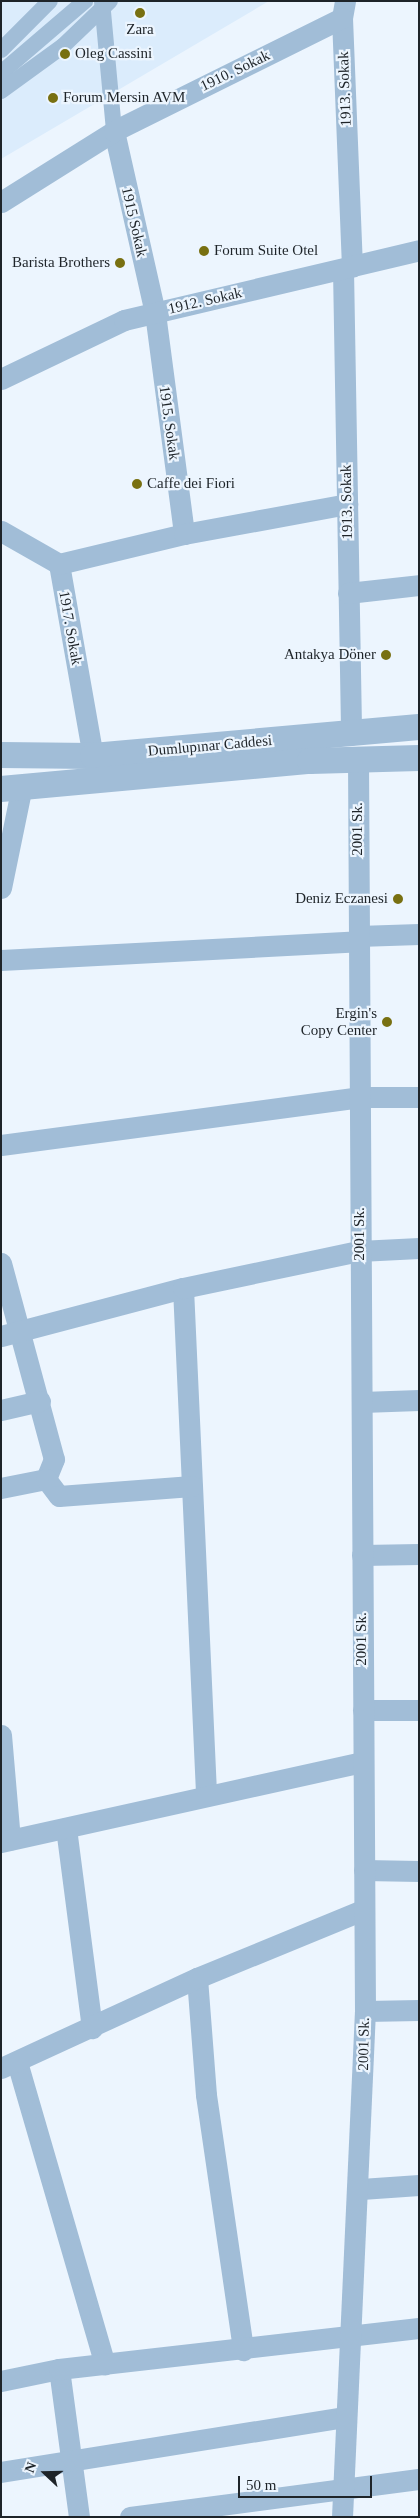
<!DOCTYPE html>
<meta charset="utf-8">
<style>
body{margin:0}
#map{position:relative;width:420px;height:2518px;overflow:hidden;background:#ecf5fe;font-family:"Times New Roman",serif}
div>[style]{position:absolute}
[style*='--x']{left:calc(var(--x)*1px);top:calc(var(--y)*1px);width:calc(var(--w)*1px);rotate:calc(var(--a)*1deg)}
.built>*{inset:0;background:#dbecfc}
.pedestrian>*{height:16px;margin:-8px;padding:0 8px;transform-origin:8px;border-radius:8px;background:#a1bdd7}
.minor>*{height:21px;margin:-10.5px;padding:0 10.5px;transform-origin:10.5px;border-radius:10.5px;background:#a1bdd7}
.tertiary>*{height:26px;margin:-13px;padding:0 13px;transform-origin:13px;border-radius:13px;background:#a1bdd7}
.dots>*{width:14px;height:14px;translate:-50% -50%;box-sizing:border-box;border:2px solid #ecf5fe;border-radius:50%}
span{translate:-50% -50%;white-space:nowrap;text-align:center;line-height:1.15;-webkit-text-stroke:4.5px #ecf5fe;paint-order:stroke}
.poi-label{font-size:15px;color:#1e2429}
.left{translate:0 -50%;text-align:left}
.right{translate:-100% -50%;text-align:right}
.street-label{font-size:15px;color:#1e2429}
.frame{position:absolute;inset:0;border:2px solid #1e2429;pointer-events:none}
.north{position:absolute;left:20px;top:2448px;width:50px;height:50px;-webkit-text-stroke:4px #ecf5fe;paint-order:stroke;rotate:291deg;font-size:14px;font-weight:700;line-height:20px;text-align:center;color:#1e2429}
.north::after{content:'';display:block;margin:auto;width:18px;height:22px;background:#1e2429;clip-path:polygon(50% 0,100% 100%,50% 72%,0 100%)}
.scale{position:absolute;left:238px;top:2476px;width:134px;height:22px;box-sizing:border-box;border:2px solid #1e2429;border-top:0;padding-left:6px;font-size:15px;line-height:18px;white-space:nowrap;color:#1e2429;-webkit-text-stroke:4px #ecf5fe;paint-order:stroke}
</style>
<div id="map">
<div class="built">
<i style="clip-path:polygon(1px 1px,269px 1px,1px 159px)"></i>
</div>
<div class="pedestrian">
<i style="--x:102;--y:1;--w:131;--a:84.7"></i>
<i style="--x:1;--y:50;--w:69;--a:-45"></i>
<i style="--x:1;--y:73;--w:111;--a:-40.6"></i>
<i style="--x:1;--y:91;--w:77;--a:-36"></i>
<i style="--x:63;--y:46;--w:65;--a:-43.8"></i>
</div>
<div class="minor">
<i style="--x:345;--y:1;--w:17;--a:100"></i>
<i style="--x:342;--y:18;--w:249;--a:87.7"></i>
<i style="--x:114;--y:131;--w:187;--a:77.3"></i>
<i style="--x:155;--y:313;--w:223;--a:82.5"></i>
<i style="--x:1;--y:202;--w:133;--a:-32.1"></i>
<i style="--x:114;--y:131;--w:254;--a:-26.4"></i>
<i style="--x:343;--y:269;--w:466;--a:89"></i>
<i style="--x:1;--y:379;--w:136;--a:-25.6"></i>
<i style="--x:124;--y:320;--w:303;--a:-13.3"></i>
<i style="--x:1;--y:531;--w:67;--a:29.6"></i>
<i style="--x:59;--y:564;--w:195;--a:80"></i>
<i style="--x:59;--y:564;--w:129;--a:-13.5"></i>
<i style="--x:184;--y:534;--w:166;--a:-10.4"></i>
<i style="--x:348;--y:593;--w:71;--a:-6.4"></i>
<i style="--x:1;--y:888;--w:104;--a:-78.4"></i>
<i style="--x:358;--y:936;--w:61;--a:-1.9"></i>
<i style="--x:1;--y:960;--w:358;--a:-3"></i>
<i style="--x:1;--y:1145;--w:363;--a:-7.6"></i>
<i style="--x:361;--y:1097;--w:58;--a:0"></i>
<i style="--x:1;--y:1263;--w:203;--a:74.9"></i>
<i style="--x:54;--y:1459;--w:22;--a:112"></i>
<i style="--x:46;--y:1479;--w:46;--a:168.7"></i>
<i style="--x:183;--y:1288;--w:506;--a:87.39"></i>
<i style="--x:1;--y:1336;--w:188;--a:-14.8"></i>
<i style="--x:183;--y:1288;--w:180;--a:-11.9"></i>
<i style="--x:359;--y:1251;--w:60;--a:-2.9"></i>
<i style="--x:362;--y:1402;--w:57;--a:-2"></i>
<i style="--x:1;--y:1410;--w:40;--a:-13"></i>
<i style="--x:46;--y:1479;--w:21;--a:53"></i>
<i style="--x:59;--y:1496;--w:133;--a:-4.3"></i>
<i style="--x:362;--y:1555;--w:57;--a:-1"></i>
<i style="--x:363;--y:1710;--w:56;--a:0"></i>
<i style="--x:1;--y:1735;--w:105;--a:85.1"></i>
<i style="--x:66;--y:1828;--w:202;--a:82.6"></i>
<i style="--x:1;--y:1842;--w:370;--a:-12.5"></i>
<i style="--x:364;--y:1870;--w:55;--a:1"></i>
<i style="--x:197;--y:1978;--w:117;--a:85.6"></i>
<i style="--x:206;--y:2095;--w:258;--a:81.7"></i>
<i style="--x:365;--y:2011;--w:54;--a:-1.1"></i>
<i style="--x:17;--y:2062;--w:315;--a:73.8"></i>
<i style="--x:1;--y:2068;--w:216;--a:-24.7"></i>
<i style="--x:197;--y:1978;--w:179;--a:-22.3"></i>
<i style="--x:361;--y:2189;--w:58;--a:-3.9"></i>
<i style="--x:59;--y:2369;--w:149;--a:82.3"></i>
<i style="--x:1;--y:2381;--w:59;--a:-11.7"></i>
<i style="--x:59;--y:2369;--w:362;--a:-6.5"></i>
<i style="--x:1;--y:2472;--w:347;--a:-9.1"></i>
<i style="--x:130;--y:2517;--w:291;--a:-7.5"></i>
<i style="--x:342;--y:2517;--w:507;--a:-87.4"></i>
<i style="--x:365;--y:2011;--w:1250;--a:-90.32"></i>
</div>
<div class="tertiary">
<i style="--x:1;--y:755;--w:92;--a:0.6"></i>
<i style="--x:93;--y:756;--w:327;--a:-5.1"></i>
<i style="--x:1;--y:789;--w:310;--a:-5.2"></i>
<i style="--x:310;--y:761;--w:109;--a:-1.6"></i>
</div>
<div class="dots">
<i style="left:140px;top:13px;background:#787011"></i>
<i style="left:65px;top:54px;background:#787011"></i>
<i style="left:53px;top:98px;background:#787011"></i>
<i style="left:204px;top:251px;background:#787011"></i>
<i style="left:120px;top:263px;background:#787011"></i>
<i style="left:137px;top:484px;background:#787011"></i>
<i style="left:386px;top:655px;background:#787011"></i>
<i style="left:398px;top:899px;background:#787011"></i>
<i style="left:387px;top:1022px;background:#787011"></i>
</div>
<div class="poi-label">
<span style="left:140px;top:30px">Zara</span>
<span class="left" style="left:75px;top:54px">Oleg Cassini</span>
<span class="left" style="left:63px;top:98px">Forum Mersin AVM</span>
<span class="left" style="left:214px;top:251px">Forum Suite Otel</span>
<span class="right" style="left:110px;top:263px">Barista Brothers</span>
<span class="left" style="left:147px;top:484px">Caffe dei Fiori</span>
<span class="right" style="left:376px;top:655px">Antakya Döner</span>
<span class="right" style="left:388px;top:899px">Deniz Eczanesi</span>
<span class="right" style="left:377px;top:1022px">Ergin's<br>Copy Center</span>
</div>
<div class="street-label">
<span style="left:235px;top:71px;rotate:-26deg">1910. Sokak</span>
<span style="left:345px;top:89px;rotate:-92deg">1913. Sokak</span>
<span style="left:134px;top:222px;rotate:77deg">1915 Sokak</span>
<span style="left:205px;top:301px;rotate:-13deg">1912. Sokak</span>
<span style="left:169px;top:423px;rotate:82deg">1915. Sokak</span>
<span style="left:347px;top:502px;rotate:-91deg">1913. Sokak</span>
<span style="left:70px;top:628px;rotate:80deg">1917. Sokak</span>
<span style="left:210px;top:746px;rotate:-5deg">Dumlupınar Caddesi</span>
<span style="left:358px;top:829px;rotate:-90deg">2001 Sk.</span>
<span style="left:360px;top:1234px;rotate:-90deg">2001 Sk.</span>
<span style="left:362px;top:1639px;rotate:-90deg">2001 Sk.</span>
<span style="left:364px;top:2044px;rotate:-89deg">2001 Sk.</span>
</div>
<div class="frame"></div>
<div class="north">N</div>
<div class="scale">50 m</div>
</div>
